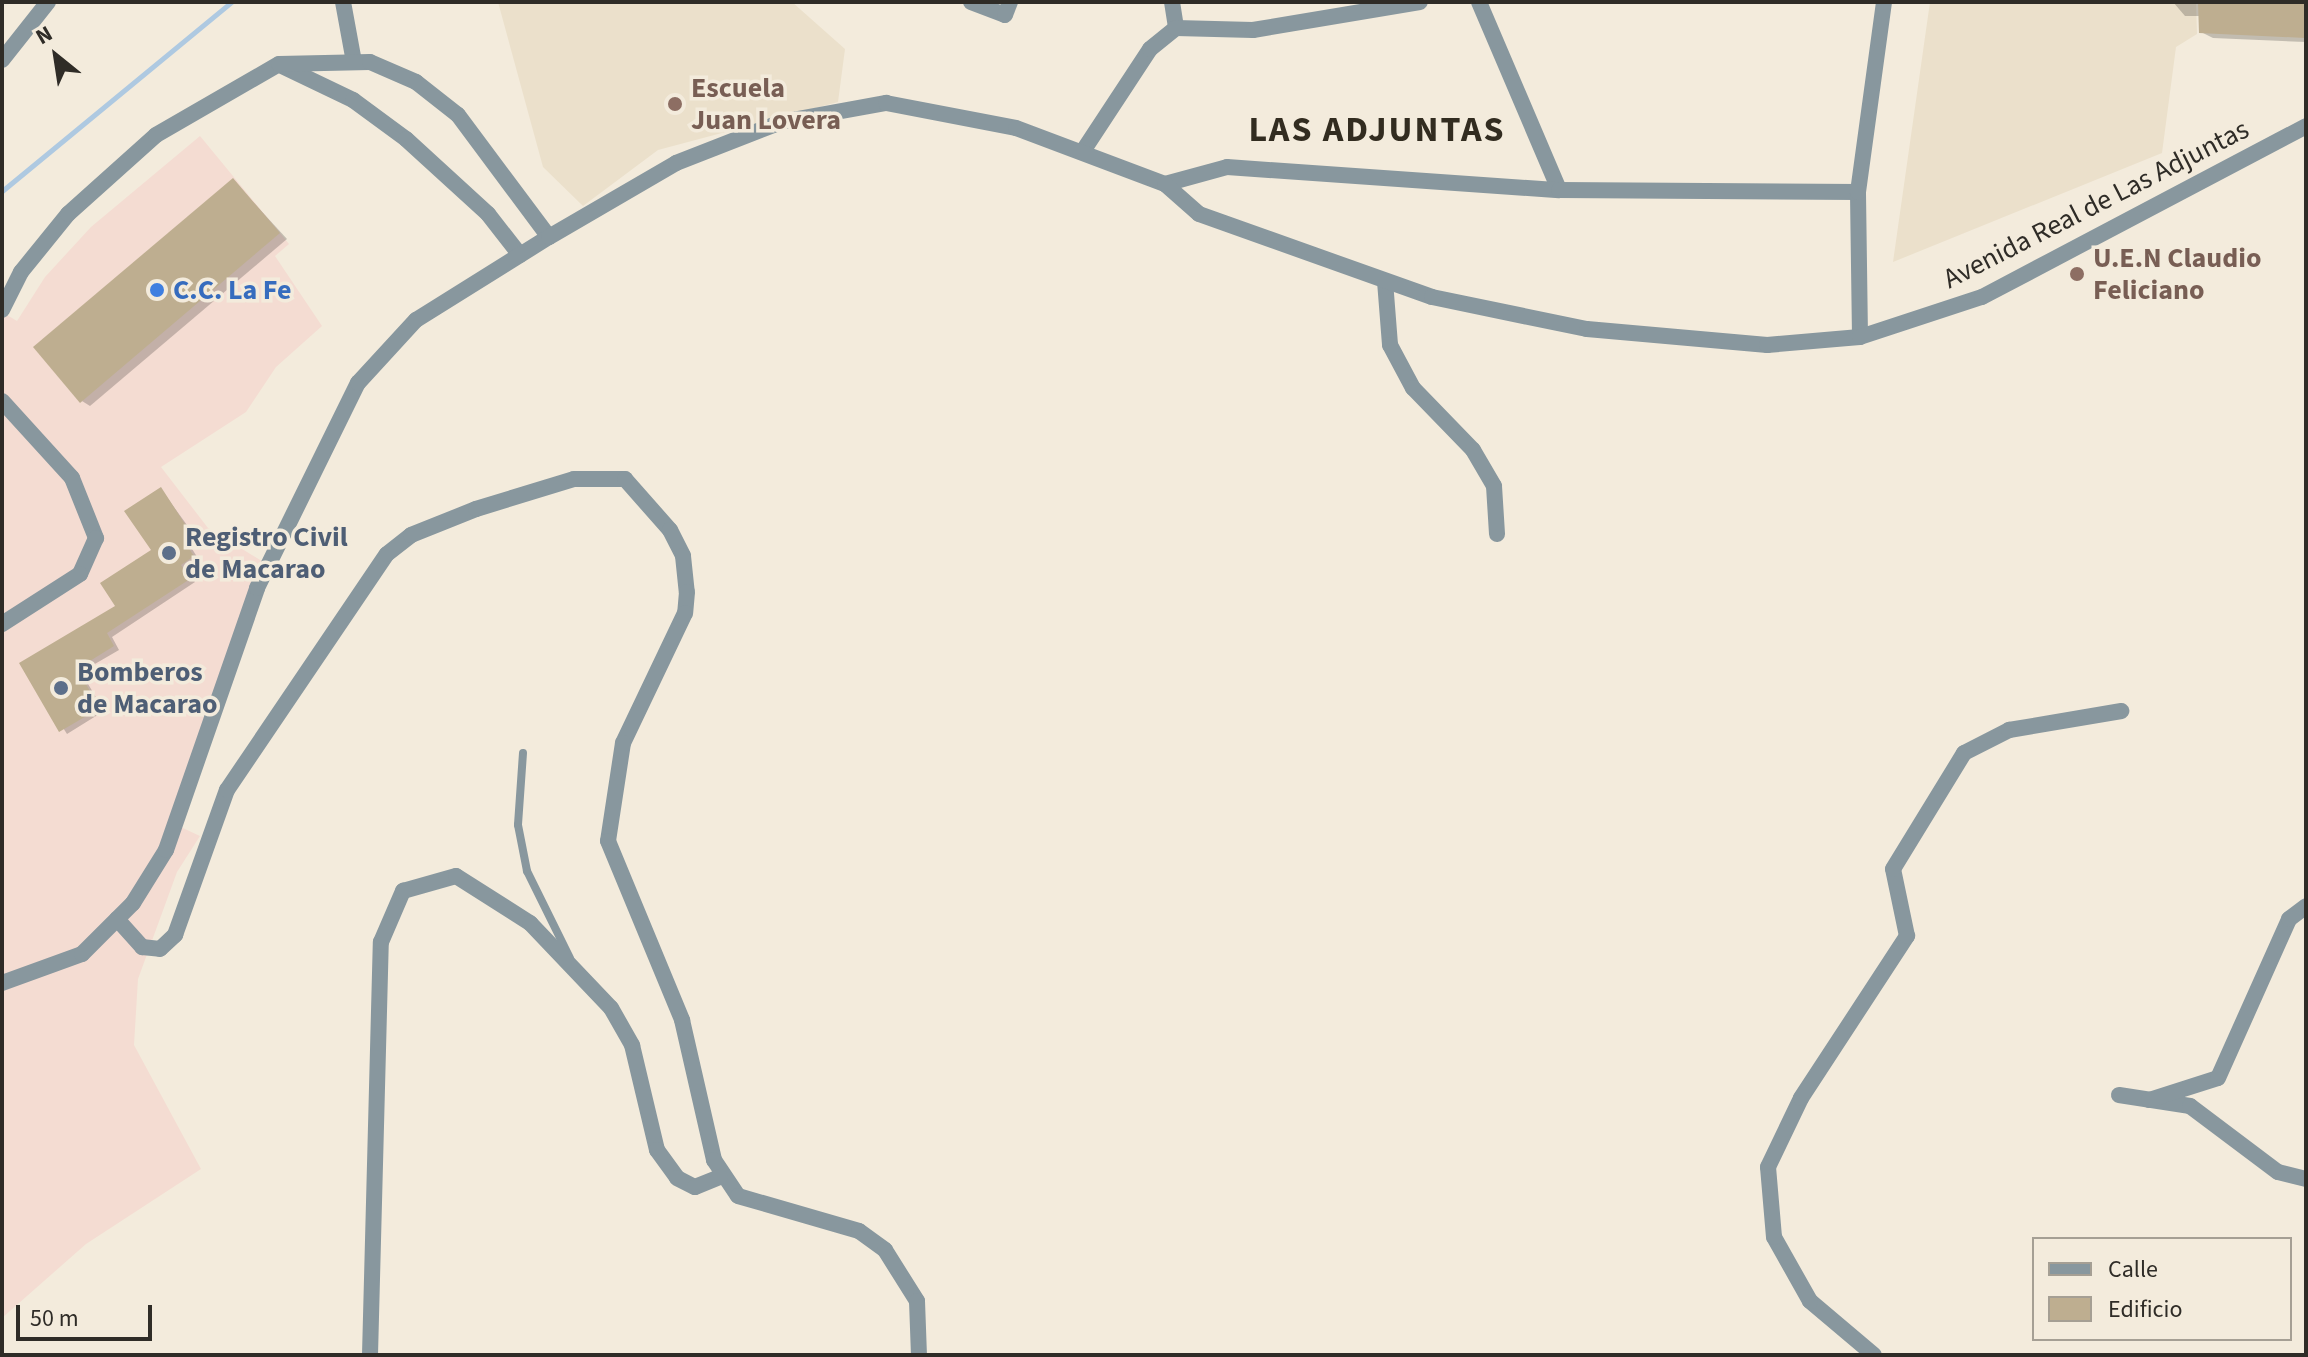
<!DOCTYPE html>
<style>
body{margin:0}
#map{position:relative;width:2308px;height:1357px;overflow:hidden;background:#f3ebdc;font-family:"Source Sans 3",sans-serif}
div>[style]{position:absolute}
[style*='--x']{left:calc(var(--x)*1px);top:calc(var(--y)*1px);width:calc(var(--w)*1px);rotate:calc(var(--a)*1deg)}
.built>*{inset:0;background:#ebe0cb}
.industrial>*{inset:0;background:#f4dcd2}
.shadow>*{inset:0;background:#0003}
.stream>*{height:5px;margin:-2.5px;padding:0 2.5px;transform-origin:2.5px;border-radius:2.5px;background:#aec9e1}
.building>*{inset:0;background:#beae90}
.lane>*{height:8px;margin:-4px;padding:0 4px;transform-origin:4px;border-radius:4px;background:#88979e}
.street>*{height:16px;margin:-8px;padding:0 8px;transform-origin:8px;border-radius:8px;background:#88979e}
.dots>*{width:22px;height:22px;translate:-50% -50%;box-sizing:border-box;border:4px solid #f3ebdc;border-radius:50%}
span{translate:-50% -50%;white-space:nowrap;text-align:center;line-height:1.15;-webkit-text-stroke:7px #f3ebdc;paint-order:stroke}
.education-label{font-size:28px;color:#785e54;font-weight:700}
.left{translate:0 -50%;text-align:left}
.street-label{font-size:28px;color:#2f2c27}
.shop-label{font-size:28px;color:#366cbe;font-weight:700}
.service-label{font-size:28px;color:#4e5e75;font-weight:700}
.district-label{font-size:36px;color:#322c20;font-weight:700;letter-spacing:2px}
.frame{position:absolute;inset:0;border:4px solid #2f2c27;pointer-events:none}
.legend{position:absolute;left:2032px;top:1237px;width:260px;height:104px;box-sizing:border-box;background:#f3ebdc;border:2px solid #a59f94;margin:0;padding:10px 14px;list-style:none;font-size:24px;color:#2f2c27}
.legend li{display:flex;align-items:center;gap:16px;height:40px}
.legend b{width:40px;border:2px solid #a59f94}
.north{position:absolute;left:16px;top:16px;width:80px;height:80px;-webkit-text-stroke:6px #f3ebdc;paint-order:stroke;rotate:330deg;font-size:22px;font-weight:700;line-height:32px;text-align:center;color:#2f2c27}
.north::after{content:'';display:block;margin:auto;width:28px;height:36px;background:#2f2c27;clip-path:polygon(50% 0,100% 100%,50% 72%,0 100%)}
.scale{position:absolute;left:16px;top:1305px;width:136px;height:36px;box-sizing:border-box;border:4px solid #2f2c27;border-top:0;padding-left:10px;font-size:24px;line-height:28px;white-space:nowrap;color:#2f2c27;-webkit-text-stroke:6px #f3ebdc;paint-order:stroke}
</style>
<div id="map">
<div class="built">
<i style="clip-path:polygon(498px 2px,792px 2px,845px 49px,838px 102px,658px 150px,583px 206px,543px 167px)"></i>
<i style="clip-path:polygon(1930px 2px,2196px 2px,2197px 34px,2176px 47px,2162px 153px,1893px 262px)"></i>
</div>
<div class="industrial">
<i style="clip-path:polygon(200px 136px,289px 244px,275px 256px,322px 326px,276px 367px,246px 412px,161px 467px,208px 528px,270px 566px,172px 823px,200px 836px,177px 872px,138px 979px,134px 1045px,201px 1169px,86px 1244px,2px 1318px,2px 312px,17px 321px,45px 277px,91px 227px)"></i>
</div>
<div class="shadow">
<i style="clip-path:polygon(2173px 2px,2306px 2px,2306px 42px,2213px 38px,2201px 32px,2201px 16px,2185px 16px)"></i>
<i style="clip-path:polygon(233px 180px,287px 239px,90px 406px,82px 401px)"></i>
<i style="clip-path:polygon(161px 489px,197px 539px,189px 544px,199px 560px,186px 568px,195px 582px,112px 637px,119px 650px,81px 672px,104px 711px,67px 734px,22px 664px,118px 607px,153px 551px)"></i>
</div>
<div class="stream">
<i style="--x:2;--y:191;--w:297;--a:-39.5"></i>
</div>
<div class="building">
<i style="clip-path:polygon(2198px 2px,2306px 2px,2305px 38px,2199px 33px)"></i>
<i style="clip-path:polygon(233px 178px,280px 233px,80px 403px,33px 347px)"></i>
<i style="clip-path:polygon(161px 487px,192px 535px,184px 541px,194px 556px,181px 565px,190px 579px,107px 633px,114px 646px,77px 669px,100px 708px,59px 732px,19px 663px,115px 606px,100px 583px,151px 550px,124px 511px)"></i>
</div>
<div class="lane">
<i style="--x:523;--y:753;--w:72;--a:94"></i>
<i style="--x:518;--y:825;--w:47;--a:78.9"></i>
<i style="--x:527;--y:871;--w:97;--a:63.7"></i>
</div>
<div class="street">
<i style="--x:343;--y:2;--w:61;--a:79.6"></i>
<i style="--x:971;--y:2;--w:36;--a:21"></i>
<i style="--x:1005;--y:15;--w:14;--a:-69"></i>
<i style="--x:1172;--y:2;--w:26;--a:81"></i>
<i style="--x:1479;--y:2;--w:204;--a:66.9"></i>
<i style="--x:2;--y:60;--w:74;--a:-51.6"></i>
<i style="--x:280;--y:65;--w:81;--a:25.6"></i>
<i style="--x:353;--y:100;--w:66;--a:36.3"></i>
<i style="--x:406;--y:139;--w:111;--a:42.4"></i>
<i style="--x:488;--y:214;--w:52;--a:52"></i>
<i style="--x:1083;--y:151;--w:122;--a:-56.7"></i>
<i style="--x:1150;--y:49;--w:33;--a:-39"></i>
<i style="--x:1176;--y:28;--w:77;--a:1.5"></i>
<i style="--x:1253;--y:30;--w:169;--a:-9.5"></i>
<i style="--x:1165;--y:184;--w:64;--a:-15.3"></i>
<i style="--x:1227;--y:167;--w:333;--a:4"></i>
<i style="--x:1559;--y:190;--w:299;--a:0.4"></i>
<i style="--x:1385;--y:281;--w:64;--a:85.5"></i>
<i style="--x:1390;--y:345;--w:49;--a:61.9"></i>
<i style="--x:1413;--y:388;--w:86;--a:45.9"></i>
<i style="--x:1473;--y:450;--w:42;--a:59.7"></i>
<i style="--x:1494;--y:486;--w:48;--a:86.4"></i>
<i style="--x:2;--y:310;--w:42;--a:-63.4"></i>
<i style="--x:21;--y:272;--w:75;--a:-51"></i>
<i style="--x:68;--y:214;--w:118;--a:-41.9"></i>
<i style="--x:156;--y:135;--w:142;--a:-30"></i>
<i style="--x:279;--y:64;--w:91;--a:-1.3"></i>
<i style="--x:370;--y:62;--w:50;--a:23.5"></i>
<i style="--x:416;--y:82;--w:53;--a:38.2"></i>
<i style="--x:458;--y:115;--w:152;--a:53.3"></i>
<i style="--x:1860;--y:337;--w:145;--a:-90.8"></i>
<i style="--x:1858;--y:192;--w:192;--a:-82.2"></i>
<i style="--x:2;--y:401;--w:104;--a:47.7"></i>
<i style="--x:72;--y:478;--w:65;--a:68.2"></i>
<i style="--x:96;--y:538;--w:39;--a:114"></i>
<i style="--x:80;--y:574;--w:93;--a:147.3"></i>
<i style="--x:117;--y:919;--w:38;--a:48"></i>
<i style="--x:142;--y:947;--w:18;--a:6"></i>
<i style="--x:160;--y:949;--w:21;--a:-43"></i>
<i style="--x:175;--y:935;--w:154;--a:-70.3"></i>
<i style="--x:227;--y:790;--w:285;--a:-55.9"></i>
<i style="--x:387;--y:554;--w:31;--a:-38"></i>
<i style="--x:411;--y:535;--w:70;--a:-21.8"></i>
<i style="--x:476;--y:509;--w:102;--a:-17"></i>
<i style="--x:574;--y:479;--w:51;--a:0"></i>
<i style="--x:625;--y:479;--w:68;--a:48.6"></i>
<i style="--x:670;--y:530;--w:29;--a:63"></i>
<i style="--x:683;--y:556;--w:36;--a:84"></i>
<i style="--x:687;--y:592;--w:21;--a:95"></i>
<i style="--x:685;--y:613;--w:144;--a:115.5"></i>
<i style="--x:623;--y:743;--w:99;--a:98.7"></i>
<i style="--x:608;--y:841;--w:194;--a:67.5"></i>
<i style="--x:682;--y:1020;--w:144;--a:77.1"></i>
<i style="--x:714;--y:1160;--w:43;--a:56.3"></i>
<i style="--x:738;--y:1196;--w:126;--a:16.1"></i>
<i style="--x:859;--y:1231;--w:32;--a:36"></i>
<i style="--x:885;--y:1250;--w:60;--a:57.9"></i>
<i style="--x:917;--y:1301;--w:54;--a:87.9"></i>
<i style="--x:2;--y:983;--w:85;--a:-19.9"></i>
<i style="--x:82;--y:954;--w:72;--a:-45"></i>
<i style="--x:133;--y:903;--w:62;--a:-58.1"></i>
<i style="--x:166;--y:850;--w:277;--a:-70.8"></i>
<i style="--x:257;--y:588;--w:229;--a:-63.8"></i>
<i style="--x:358;--y:383;--w:86;--a:-47.4"></i>
<i style="--x:416;--y:320;--w:157;--a:-32"></i>
<i style="--x:549;--y:237;--w:147;--a:-30.2"></i>
<i style="--x:676;--y:163;--w:113;--a:-21.3"></i>
<i style="--x:781;--y:122;--w:107;--a:-10.3"></i>
<i style="--x:886;--y:103;--w:132;--a:10.9"></i>
<i style="--x:1016;--y:128;--w:159;--a:20.6"></i>
<i style="--x:1165;--y:184;--w:45;--a:41.4"></i>
<i style="--x:1199;--y:214;--w:247;--a:19.6"></i>
<i style="--x:1432;--y:297;--w:158;--a:11.7"></i>
<i style="--x:1587;--y:329;--w:181;--a:5.1"></i>
<i style="--x:1767;--y:345;--w:93;--a:-4.9"></i>
<i style="--x:1860;--y:337;--w:128;--a:-18.2"></i>
<i style="--x:1982;--y:297;--w:366;--a:-27.8"></i>
<i style="--x:2119;--y:1095;--w:72;--a:8.8"></i>
<i style="--x:2190;--y:1106;--w:110;--a:36.9"></i>
<i style="--x:2278;--y:1172;--w:29;--a:14"></i>
<i style="--x:2149;--y:1100;--w:72;--a:-17.7"></i>
<i style="--x:2218;--y:1078;--w:174;--a:-65.9"></i>
<i style="--x:2289;--y:919;--w:21;--a:-37"></i>
<i style="--x:370;--y:1355;--w:413;--a:-88.5"></i>
<i style="--x:381;--y:942;--w:56;--a:-66.7"></i>
<i style="--x:403;--y:891;--w:55;--a:-15.8"></i>
<i style="--x:456;--y:876;--w:88;--a:32.4"></i>
<i style="--x:530;--y:923;--w:117;--a:46.4"></i>
<i style="--x:611;--y:1008;--w:43;--a:60.4"></i>
<i style="--x:632;--y:1045;--w:108;--a:76.6"></i>
<i style="--x:657;--y:1150;--w:34;--a:54"></i>
<i style="--x:677;--y:1178;--w:20;--a:27"></i>
<i style="--x:695;--y:1187;--w:27;--a:-22"></i>
<i style="--x:1874;--y:1355;--w:84;--a:-139.8"></i>
<i style="--x:1810;--y:1301;--w:73;--a:-119.4"></i>
<i style="--x:1774;--y:1237;--w:70;--a:-94.9"></i>
<i style="--x:1768;--y:1167;--w:76;--a:-64.4"></i>
<i style="--x:1801;--y:1098;--w:194;--a:-56.8"></i>
<i style="--x:1907;--y:936;--w:68;--a:-101.8"></i>
<i style="--x:1893;--y:869;--w:136;--a:-58.5"></i>
<i style="--x:1964;--y:753;--w:51;--a:-27.1"></i>
<i style="--x:2009;--y:730;--w:114;--a:-9.6"></i>
</div>
<div class="dots">
<i style="left:675px;top:104px;background:#8d6e63"></i>
<i style="left:2077px;top:274px;background:#8d6e63"></i>
<i style="left:157px;top:290px;background:#3f7fe0"></i>
<i style="left:169px;top:553px;background:#5c6f8a"></i>
<i style="left:61px;top:688px;background:#5c6f8a"></i>
</div>
<div class="education-label">
<span class="left" style="left:691px;top:104px">Escuela<br>Juan Lovera</span>
<span class="left" style="left:2093px;top:274px">U.E.N Claudio<br>Feliciano</span>
</div>
<div class="street-label">
<span style="left:2096px;top:204px;rotate:-27deg">Avenida Real de Las Adjuntas</span>
</div>
<div class="shop-label">
<span class="left" style="left:173px;top:290px">C.C. La Fe</span>
</div>
<div class="service-label">
<span class="left" style="left:185px;top:553px">Registro Civil<br>de Macarao</span>
<span class="left" style="left:77px;top:688px">Bomberos<br>de Macarao</span>
</div>
<div class="district-label">
<span style="left:1377px;top:130px">LAS ADJUNTAS</span>
</div>
<div class="frame"></div>
<ul class="legend">
<li><b style="height:10px;background:#88979e"></b>Calle</li>
<li><b style="height:22px;background:#beae90"></b>Edificio</li>
</ul>
<div class="north">N</div>
<div class="scale">50 m</div>
</div>
